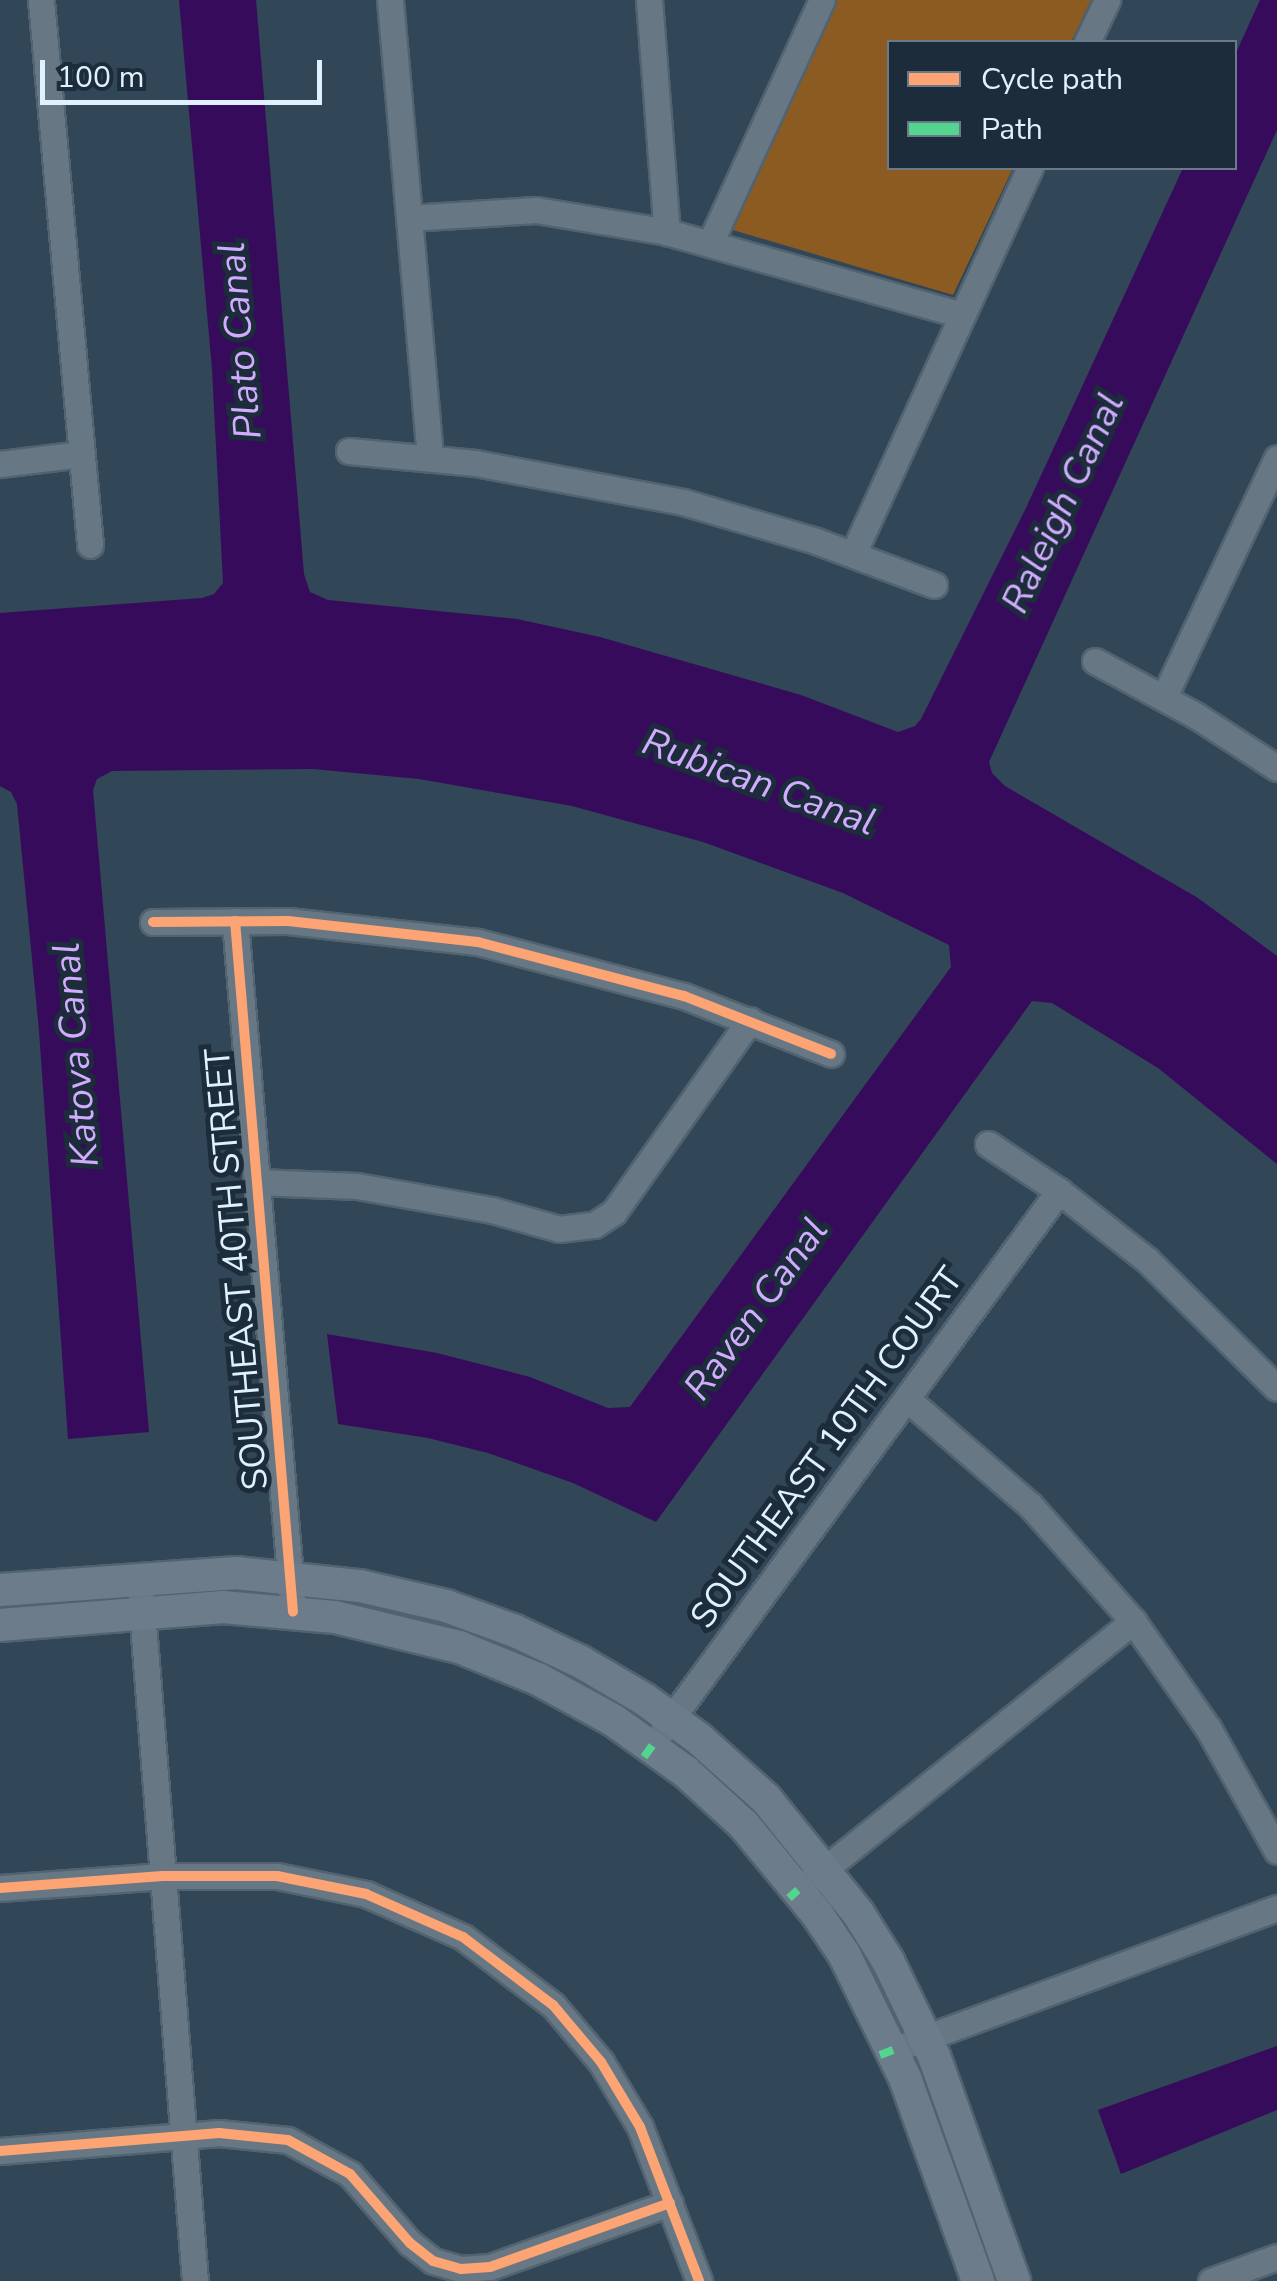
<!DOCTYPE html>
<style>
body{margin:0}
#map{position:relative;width:1277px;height:2281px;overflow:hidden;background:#314657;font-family:"Nunito Sans",sans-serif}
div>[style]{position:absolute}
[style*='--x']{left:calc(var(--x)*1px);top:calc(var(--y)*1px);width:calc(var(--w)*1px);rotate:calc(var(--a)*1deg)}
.green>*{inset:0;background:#8b5b21}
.water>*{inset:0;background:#370b5b}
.roads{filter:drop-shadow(2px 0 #516370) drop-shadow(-2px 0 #516370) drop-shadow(0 2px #516370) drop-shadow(0 -2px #516370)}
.minor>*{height:25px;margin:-12.5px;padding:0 12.5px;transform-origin:12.5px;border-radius:12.5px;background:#687784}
.major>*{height:32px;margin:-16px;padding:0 16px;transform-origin:16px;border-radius:16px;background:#6c7c8a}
.quiet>*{height:8px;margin-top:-4px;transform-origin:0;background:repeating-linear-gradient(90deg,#53d58f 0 15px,transparent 0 23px)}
.cycleway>*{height:10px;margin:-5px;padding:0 5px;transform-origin:5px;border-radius:5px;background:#fda474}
span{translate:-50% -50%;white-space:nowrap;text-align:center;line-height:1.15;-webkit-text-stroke:10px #1c2c3a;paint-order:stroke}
.street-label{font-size:35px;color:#dff0ff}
.water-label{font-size:38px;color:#d1acfe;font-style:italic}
.legend{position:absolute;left:887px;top:40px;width:350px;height:130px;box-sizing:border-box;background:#1c2c3a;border:2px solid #6a7a89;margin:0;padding:12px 18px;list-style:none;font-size:30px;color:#dff0ff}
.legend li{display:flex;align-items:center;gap:20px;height:50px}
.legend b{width:50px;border:2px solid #6a7a89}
.scale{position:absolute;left:40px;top:60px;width:282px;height:45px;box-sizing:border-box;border:5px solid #dff0ff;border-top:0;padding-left:12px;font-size:30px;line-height:35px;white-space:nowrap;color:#dff0ff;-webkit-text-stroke:8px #1c2c3a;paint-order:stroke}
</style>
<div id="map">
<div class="green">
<i style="clip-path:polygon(835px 0,1091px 0,1071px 42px,890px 42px,890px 168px,1013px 168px,953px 295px,733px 230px)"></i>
</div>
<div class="water">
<i style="clip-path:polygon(179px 0,256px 0,304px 574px,310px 592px,328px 600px,517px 619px,600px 637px,801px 695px,898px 732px,915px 726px,921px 719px,1025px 510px,1183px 168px,1234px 168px,1235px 55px,1260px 0,1277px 0,1277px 130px,989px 762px,992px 773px,1005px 786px,1198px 898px,1277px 956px,1277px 1164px,1158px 1068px,1052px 1003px,1032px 1001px,656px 1522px,573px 1483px,488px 1453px,428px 1438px,338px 1424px,327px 1334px,437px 1353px,530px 1377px,608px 1408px,630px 1407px,951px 967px,949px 945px,843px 893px,703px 842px,572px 806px,419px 779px,313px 769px,112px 771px,97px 779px,93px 790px,149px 1432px,68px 1439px,39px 1031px,17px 804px,11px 792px,0 786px,0 613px,202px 598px,214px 594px,223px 583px,212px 369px)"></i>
<i style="clip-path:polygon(1277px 2046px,1277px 2110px,1121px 2174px,1098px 2110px)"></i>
</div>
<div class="roads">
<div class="minor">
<i style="--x:41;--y:0;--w:547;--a:84.86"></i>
<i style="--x:390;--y:0;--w:460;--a:85"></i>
<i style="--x:649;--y:0;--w:233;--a:85.6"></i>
<i style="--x:1087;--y:42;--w:47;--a:-64.5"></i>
<i style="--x:409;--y:218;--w:127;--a:-3.6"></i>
<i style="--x:536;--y:210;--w:133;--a:9.5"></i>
<i style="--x:667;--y:232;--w:306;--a:15.7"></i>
<i style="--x:711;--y:241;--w:265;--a:-65.3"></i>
<i style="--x:349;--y:451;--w:127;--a:5.4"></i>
<i style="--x:475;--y:463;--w:212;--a:10.6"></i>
<i style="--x:683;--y:502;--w:139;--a:16.3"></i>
<i style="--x:816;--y:541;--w:126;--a:20.4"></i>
<i style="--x:0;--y:464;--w:82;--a:-7"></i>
<i style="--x:853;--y:554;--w:425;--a:-65.4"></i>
<i style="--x:1095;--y:661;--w:114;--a:28.4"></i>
<i style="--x:1195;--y:715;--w:98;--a:32.9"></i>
<i style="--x:1164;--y:697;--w:264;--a:-64.7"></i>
<i style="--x:235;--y:921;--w:693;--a:85.2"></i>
<i style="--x:153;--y:922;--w:135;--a:-0.4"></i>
<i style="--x:288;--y:921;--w:191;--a:6.3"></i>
<i style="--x:478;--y:942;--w:213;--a:14.7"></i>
<i style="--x:684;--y:996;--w:158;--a:21.5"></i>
<i style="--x:988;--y:1144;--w:85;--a:33.5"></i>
<i style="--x:1059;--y:1191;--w:112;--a:38.1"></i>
<i style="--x:1147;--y:1260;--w:182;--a:44.6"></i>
<i style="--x:257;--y:1182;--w:100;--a:2.3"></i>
<i style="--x:357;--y:1186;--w:137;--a:10.1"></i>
<i style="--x:492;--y:1210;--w:70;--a:15.8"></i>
<i style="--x:559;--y:1229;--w:35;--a:-7"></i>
<i style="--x:594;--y:1225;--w:24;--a:-33"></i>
<i style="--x:614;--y:1212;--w:235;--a:-54.7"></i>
<i style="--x:907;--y:1399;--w:162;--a:40.8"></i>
<i style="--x:1030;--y:1505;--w:155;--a:48.4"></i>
<i style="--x:1133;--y:1621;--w:131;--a:55"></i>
<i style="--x:1208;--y:1728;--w:141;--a:60.7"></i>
<i style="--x:141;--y:1598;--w:685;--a:85.48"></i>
<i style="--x:663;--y:1730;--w:669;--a:-53.7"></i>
<i style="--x:810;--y:1881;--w:415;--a:-38.8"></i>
<i style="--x:0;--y:1888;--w:163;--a:-4.2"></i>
<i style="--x:163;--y:1876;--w:114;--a:0"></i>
<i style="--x:277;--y:1876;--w:91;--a:11.4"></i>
<i style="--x:366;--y:1894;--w:106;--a:23.9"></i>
<i style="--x:463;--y:1937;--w:113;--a:37.1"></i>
<i style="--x:553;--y:2005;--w:75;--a:49.9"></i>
<i style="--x:601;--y:2062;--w:76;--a:59"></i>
<i style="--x:640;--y:2127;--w:165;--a:69"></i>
<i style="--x:893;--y:2050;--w:409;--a:-20.3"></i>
<i style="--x:0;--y:2151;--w:220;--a:-4.7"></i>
<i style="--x:219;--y:2133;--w:69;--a:5.8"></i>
<i style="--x:288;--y:2140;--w:71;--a:28.7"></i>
<i style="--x:350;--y:2174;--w:91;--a:49"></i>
<i style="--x:410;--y:2243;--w:29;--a:38"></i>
<i style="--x:433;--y:2261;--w:29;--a:16"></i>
<i style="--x:461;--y:2269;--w:29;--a:-4"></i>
<i style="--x:490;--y:2267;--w:191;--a:-19.6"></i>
<i style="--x:1211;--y:2281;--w:70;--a:-20"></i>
</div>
<div class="major">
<i style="--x:0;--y:1590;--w:237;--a:-4.1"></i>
<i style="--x:236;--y:1573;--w:125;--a:6"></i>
<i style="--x:360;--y:1586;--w:88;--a:13.1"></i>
<i style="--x:446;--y:1606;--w:73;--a:19.9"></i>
<i style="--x:515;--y:1631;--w:73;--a:25.2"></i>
<i style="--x:581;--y:1662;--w:73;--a:30.4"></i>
<i style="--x:644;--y:1699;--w:67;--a:35.8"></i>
<i style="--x:698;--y:1738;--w:91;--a:41.9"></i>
<i style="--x:766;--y:1799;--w:146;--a:51.1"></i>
<i style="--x:858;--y:1913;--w:57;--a:58"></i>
<i style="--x:888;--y:1961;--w:106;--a:64.2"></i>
<i style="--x:934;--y:2056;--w:239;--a:70.4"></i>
<i style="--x:0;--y:1625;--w:224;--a:-4.6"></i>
<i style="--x:223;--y:1607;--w:112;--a:5.1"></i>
<i style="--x:335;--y:1617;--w:128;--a:13.6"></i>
<i style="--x:459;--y:1647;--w:85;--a:22.1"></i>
<i style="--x:538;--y:1679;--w:85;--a:28.7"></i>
<i style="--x:613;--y:1720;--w:90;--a:35.5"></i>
<i style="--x:686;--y:1772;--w:79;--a:42.4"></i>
<i style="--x:744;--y:1825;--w:115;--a:50.6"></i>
<i style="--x:817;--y:1914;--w:48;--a:56"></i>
<i style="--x:844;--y:1954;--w:138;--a:63.8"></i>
<i style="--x:905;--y:2078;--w:216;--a:70.2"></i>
</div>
</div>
<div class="quiet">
<i style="--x:644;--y:1757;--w:14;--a:-54"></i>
<i style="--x:789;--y:1898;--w:12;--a:-42"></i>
<i style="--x:880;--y:2055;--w:14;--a:-21"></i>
</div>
<div class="cycleway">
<i style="--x:235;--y:921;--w:693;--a:85.2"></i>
<i style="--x:153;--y:922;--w:135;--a:-0.4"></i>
<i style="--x:288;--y:921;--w:191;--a:6.3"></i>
<i style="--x:478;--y:942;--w:213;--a:14.7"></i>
<i style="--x:684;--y:996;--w:158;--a:21.5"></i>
<i style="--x:0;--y:1888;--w:163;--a:-4.2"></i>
<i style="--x:163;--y:1876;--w:114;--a:0"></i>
<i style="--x:277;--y:1876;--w:91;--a:11.4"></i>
<i style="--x:366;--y:1894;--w:106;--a:23.9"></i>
<i style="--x:463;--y:1937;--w:113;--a:37.1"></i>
<i style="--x:553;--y:2005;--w:75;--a:49.9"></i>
<i style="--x:601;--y:2062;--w:76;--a:59"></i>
<i style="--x:640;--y:2127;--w:165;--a:69"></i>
<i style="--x:0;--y:2151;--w:220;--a:-4.7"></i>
<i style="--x:219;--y:2133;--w:69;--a:5.8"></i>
<i style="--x:288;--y:2140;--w:71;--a:28.7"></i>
<i style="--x:350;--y:2174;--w:91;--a:49"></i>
<i style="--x:410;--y:2243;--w:29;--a:38"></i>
<i style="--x:433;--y:2261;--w:29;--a:16"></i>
<i style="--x:461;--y:2269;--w:29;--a:-4"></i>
<i style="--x:490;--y:2267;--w:191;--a:-19.6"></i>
</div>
<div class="street-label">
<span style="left:237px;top:1269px;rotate:-95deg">SOUTHEAST 40TH STREET</span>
<span style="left:827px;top:1448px;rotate:-54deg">SOUTHEAST 10TH COURT</span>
</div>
<div class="water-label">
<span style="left:240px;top:341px;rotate:-95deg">Plato Canal</span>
<span style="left:1063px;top:503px;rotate:-65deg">Raleigh Canal</span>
<span style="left:759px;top:782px;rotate:20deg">Rubican Canal</span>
<span style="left:76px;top:1055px;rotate:-95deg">Katova Canal</span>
<span style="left:756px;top:1309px;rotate:-54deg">Raven Canal</span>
</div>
<ul class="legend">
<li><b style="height:12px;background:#fda474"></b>Cycle path</li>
<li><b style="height:12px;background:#53d58f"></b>Path</li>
</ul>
<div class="scale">100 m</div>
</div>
